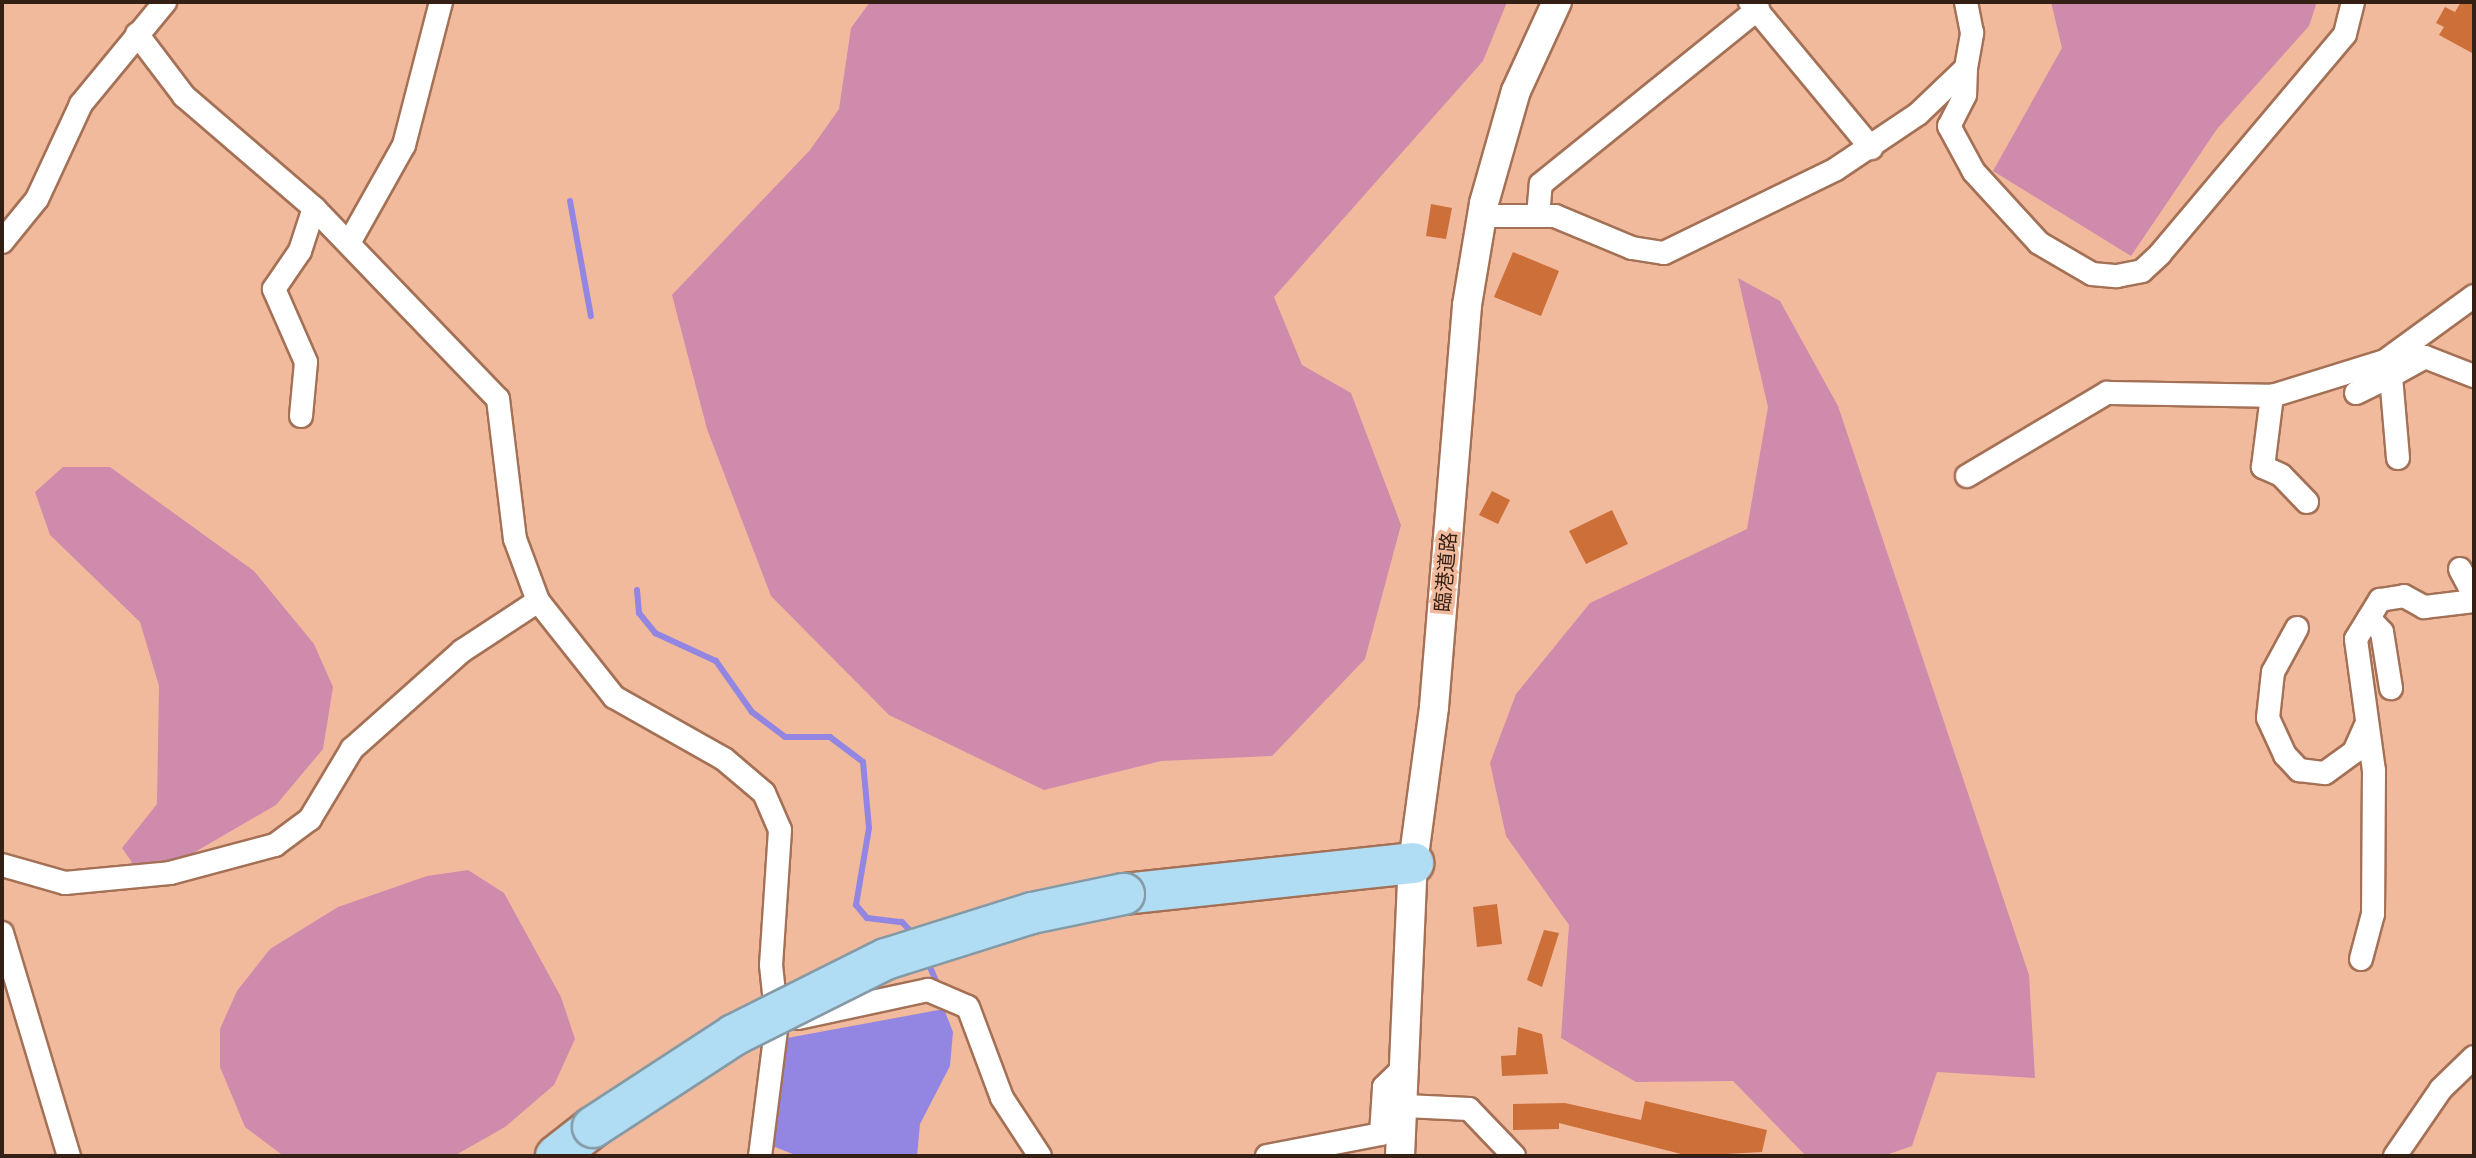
<!DOCTYPE html>
<meta charset="utf-8">
<style>
body{margin:0}
#map{position:relative;width:2476px;height:1158px;overflow:hidden;background:#f1ba9d;font-family:Manrope,"Noto Sans JP",sans-serif}
div>[style]{position:absolute}
[style*='--x']{left:calc(var(--x)*1px);top:calc(var(--y)*1px);width:calc(var(--w)*1px);rotate:calc(var(--a)*1deg)}
.green>*{inset:0;background:#ce8bac}
.water>*{inset:0;background:#9386e3}
.stream>*{height:6px;margin:-3px;padding:0 3px;transform-origin:3px;border-radius:3px;background:#9386e3}
.building>*{inset:0;background:#cc6f39}
.roads{filter:drop-shadow(2px 0 #a47156) drop-shadow(-2px 0 #a47156) drop-shadow(0 2px #a47156) drop-shadow(0 -2px #a47156)}
.minor>*{height:22px;margin:-11px;padding:0 11px;transform-origin:11px;border-radius:11px;background:#fff}
.tertiary>*{height:28px;margin:-14px;padding:0 14px;transform-origin:14px;border-radius:14px;background:#fff}
.motorway>*{height:40px;margin:-20px;padding:0 20px;transform-origin:20px;border-radius:20px;background:#b0ddf3}
.bridges{filter:drop-shadow(2px 0 #859aa5) drop-shadow(-2px 0 #859aa5) drop-shadow(0 2px #859aa5) drop-shadow(0 -2px #859aa5)}
.motorway-bridge>*{height:40px;margin:-20px;padding:0 20px;transform-origin:20px;border-radius:20px;background:#b0ddf3}
span{translate:-50% -50%;white-space:nowrap;text-align:center;line-height:1.15;-webkit-text-stroke:7px #f1ba9d;paint-order:stroke}
.street-label{font-size:20px;color:#341f14}
.frame{position:absolute;inset:0;border:4px solid #341f14;pointer-events:none}
</style>
<div id="map">
<div class="green">
<i style="clip-path:polygon(870px 2px,1507px 2px,1483px 61px,1274px 297px,1302px 365px,1351px 393px,1401px 525px,1365px 659px,1272px 756px,1161px 761px,1044px 790px,889px 715px,771px 596px,707px 429px,672px 295px,810px 150px,839px 109px,851px 28px)"></i>
<i style="clip-path:polygon(2051px 2px,2317px 2px,2309px 26px,2217px 129px,2131px 256px,1993px 171px,2062px 48px)"></i>
<i style="clip-path:polygon(1738px 278px,1780px 301px,1838px 406px,2029px 975px,2035px 1078px,1937px 1072px,1912px 1146px,1883px 1156px,1806px 1156px,1733px 1081px,1636px 1082px,1561px 1038px,1569px 925px,1506px 836px,1490px 763px,1516px 694px,1590px 603px,1747px 529px,1768px 407px)"></i>
<i style="clip-path:polygon(63px 467px,110px 467px,254px 571px,314px 644px,333px 687px,323px 749px,276px 805px,145px 881px,122px 848px,157px 804px,159px 686px,140px 622px,50px 535px,35px 492px)"></i>
<i style="clip-path:polygon(468px 870px,504px 893px,561px 997px,575px 1039px,554px 1085px,505px 1127px,454px 1156px,281px 1154px,245px 1127px,220px 1067px,220px 1029px,237px 991px,270px 949px,338px 907px,427px 876px)"></i>
</div>
<div class="water">
<i style="clip-path:polygon(944px 1009px,953px 1032px,950px 1066px,920px 1124px,917px 1156px,798px 1156px,770px 1145px,787px 1038px)"></i>
</div>
<div class="stream">
<i style="--x:570;--y:201;--w:117;--a:79.7"></i>
<i style="--x:637;--y:590;--w:23;--a:85"></i>
<i style="--x:639;--y:613;--w:26;--a:51"></i>
<i style="--x:655;--y:633;--w:67;--a:24.7"></i>
<i style="--x:716;--y:661;--w:62;--a:54.8"></i>
<i style="--x:752;--y:712;--w:41;--a:37.1"></i>
<i style="--x:785;--y:737;--w:45;--a:0"></i>
<i style="--x:830;--y:737;--w:41;--a:37.1"></i>
<i style="--x:863;--y:762;--w:66;--a:84.8"></i>
<i style="--x:869;--y:828;--w:78;--a:99.6"></i>
<i style="--x:856;--y:905;--w:17;--a:50"></i>
<i style="--x:867;--y:918;--w:35;--a:7"></i>
<i style="--x:902;--y:922;--w:19;--a:47"></i>
<i style="--x:927;--y:960;--w:28;--a:67"></i>
</div>
<div class="building">
<i style="clip-path:polygon(2461px 2px,2474px 2px,2474px 54px,2439px 35px,2444px 27px,2436px 23px,2445px 7px,2455px 12px)"></i>
<i style="clip-path:polygon(1431px 204px,1452px 208px,1446px 239px,1426px 236px)"></i>
<i style="clip-path:polygon(1513px 252px,1559px 271px,1541px 316px,1494px 297px)"></i>
<i style="clip-path:polygon(1492px 491px,1510px 500px,1498px 524px,1479px 515px)"></i>
<i style="clip-path:polygon(1612px 510px,1628px 544px,1586px 564px,1569px 531px)"></i>
<i style="clip-path:polygon(1497px 904px,1502px 944px,1477px 947px,1473px 907px)"></i>
<i style="clip-path:polygon(1544px 930px,1559px 933px,1542px 987px,1527px 980px)"></i>
<i style="clip-path:polygon(1518px 1027px,1542px 1034px,1548px 1074px,1502px 1076px,1501px 1056px,1516px 1055px)"></i>
<i style="clip-path:polygon(1645px 1101px,1767px 1130px,1762px 1152px,1689px 1156px,1559px 1123px,1559px 1129px,1513px 1130px,1513px 1104px,1565px 1103px,1641px 1120px)"></i>
</div>
<div class="roads">
<div class="minor">
<i style="--x:1750;--y:2;--w:190;--a:50.3"></i>
<i style="--x:137;--y:34;--w:78;--a:52.8"></i>
<i style="--x:184;--y:96;--w:172;--a:40.7"></i>
<i style="--x:314;--y:208;--w:265;--a:46.1"></i>
<i style="--x:498;--y:399;--w:141;--a:83.1"></i>
<i style="--x:515;--y:539;--w:66;--a:69.6"></i>
<i style="--x:538;--y:601;--w:122;--a:51.6"></i>
<i style="--x:614;--y:697;--w:126;--a:29.4"></i>
<i style="--x:724;--y:759;--w:52;--a:40.4"></i>
<i style="--x:764;--y:793;--w:40;--a:66.6"></i>
<i style="--x:780;--y:830;--w:135;--a:93.8"></i>
<i style="--x:771;--y:965;--w:57;--a:84"></i>
<i style="--x:777;--y:1022;--w:135;--a:97.2"></i>
<i style="--x:1966;--y:68;--w:27;--a:92"></i>
<i style="--x:1965;--y:95;--w:35;--a:117"></i>
<i style="--x:1949;--y:126;--w:52;--a:61.5"></i>
<i style="--x:1974;--y:172;--w:96;--a:47.5"></i>
<i style="--x:2039;--y:243;--w:61;--a:30.3"></i>
<i style="--x:2092;--y:274;--w:25;--a:5"></i>
<i style="--x:2117;--y:276;--w:25;--a:-11"></i>
<i style="--x:2142;--y:271;--w:25;--a:-43"></i>
<i style="--x:2160;--y:254;--w:287;--a:-49.9"></i>
<i style="--x:2345;--y:34;--w:33;--a:-76"></i>
<i style="--x:1482;--y:216;--w:73;--a:0"></i>
<i style="--x:1555;--y:216;--w:83;--a:22.6"></i>
<i style="--x:1632;--y:248;--w:32;--a:9"></i>
<i style="--x:1664;--y:253;--w:191;--a:-26"></i>
<i style="--x:1836;--y:169;--w:99;--a:-33.9"></i>
<i style="--x:1918;--y:114;--w:66;--a:-43.8"></i>
<i style="--x:1966;--y:68;--w:36;--a:-80"></i>
<i style="--x:1972;--y:33;--w:32;--a:-101"></i>
<i style="--x:1538;--y:216;--w:32;--a:-85"></i>
<i style="--x:1541;--y:184;--w:279;--a:-38.9"></i>
<i style="--x:2;--y:242;--w:55;--a:-50.9"></i>
<i style="--x:37;--y:199;--w:105;--a:-65.1"></i>
<i style="--x:81;--y:104;--w:132;--a:-50.5"></i>
<i style="--x:349;--y:243;--w:112;--a:-60.7"></i>
<i style="--x:404;--y:145;--w:148;--a:-75.5"></i>
<i style="--x:2356;--y:393;--w:39;--a:-26"></i>
<i style="--x:301;--y:416;--w:54;--a:-84.7"></i>
<i style="--x:306;--y:362;--w:80;--a:-113.7"></i>
<i style="--x:274;--y:289;--w:46;--a:-55.6"></i>
<i style="--x:300;--y:251;--w:45;--a:-72"></i>
<i style="--x:2398;--y:458;--w:82;--a:-94.9"></i>
<i style="--x:2391;--y:376;--w:39;--a:-29"></i>
<i style="--x:2425;--y:357;--w:53;--a:21.2"></i>
<i style="--x:1967;--y:476;--w:163;--a:-30.7"></i>
<i style="--x:2107;--y:393;--w:165;--a:1"></i>
<i style="--x:2307;--y:502;--w:37;--a:-134"></i>
<i style="--x:2281;--y:475;--w:20;--a:-156"></i>
<i style="--x:2263;--y:467;--w:72;--a:-82.8"></i>
<i style="--x:2272;--y:396;--w:118;--a:-17.2"></i>
<i style="--x:2385;--y:361;--w:110;--a:-36.1"></i>
<i style="--x:2460;--y:569;--w:30;--a:62"></i>
<i style="--x:2369;--y:618;--w:19;--a:47"></i>
<i style="--x:2382;--y:632;--w:57;--a:80.9"></i>
<i style="--x:2297;--y:628;--w:50;--a:118.6"></i>
<i style="--x:2273;--y:672;--w:46;--a:96.2"></i>
<i style="--x:2268;--y:718;--w:41;--a:65.3"></i>
<i style="--x:2285;--y:755;--w:21;--a:47"></i>
<i style="--x:2299;--y:770;--w:26;--a:7"></i>
<i style="--x:2325;--y:773;--w:36;--a:-36"></i>
<i style="--x:2354;--y:752;--w:30;--a:-66"></i>
<i style="--x:2;--y:865;--w:66;--a:15.9"></i>
<i style="--x:65;--y:883;--w:105;--a:-5.4"></i>
<i style="--x:170;--y:873;--w:109;--a:-14.9"></i>
<i style="--x:275;--y:845;--w:44;--a:-36.6"></i>
<i style="--x:310;--y:819;--w:82;--a:-59"></i>
<i style="--x:352;--y:749;--w:147;--a:-41.7"></i>
<i style="--x:462;--y:651;--w:91;--a:-33.3"></i>
<i style="--x:2;--y:933;--w:233;--a:73.3"></i>
<i style="--x:2361;--y:959;--w:47;--a:-75.1"></i>
<i style="--x:2373;--y:914;--w:143;--a:-89.6"></i>
<i style="--x:2374;--y:771;--w:133;--a:-97.8"></i>
<i style="--x:2356;--y:639;--w:46;--a:-58.4"></i>
<i style="--x:2380;--y:600;--w:24;--a:-9"></i>
<i style="--x:2404;--y:596;--w:23;--a:29"></i>
<i style="--x:2424;--y:607;--w:50;--a:-6.8"></i>
<i style="--x:798;--y:1018;--w:133;--a:-12.2"></i>
<i style="--x:928;--y:990;--w:43;--a:23"></i>
<i style="--x:968;--y:1007;--w:97;--a:69.5"></i>
<i style="--x:1002;--y:1098;--w:69;--a:56.8"></i>
<i style="--x:1405;--y:1106;--w:64;--a:2.7"></i>
<i style="--x:1469;--y:1109;--w:65;--a:46.2"></i>
<i style="--x:1267;--y:1156;--w:116;--a:-10.9"></i>
<i style="--x:1381;--y:1134;--w:47;--a:-86.3"></i>
<i style="--x:1384;--y:1087;--w:32;--a:-44"></i>
<i style="--x:2395;--y:1156;--w:81;--a:-55.5"></i>
<i style="--x:2441;--y:1089;--w:46;--a:-44.1"></i>
</div>
<div class="tertiary">
<i style="--x:1400;--y:1156;--w:293;--a:-87.5"></i>
<i style="--x:1413;--y:863;--w:157;--a:-82.3"></i>
<i style="--x:1434;--y:707;--w:403;--a:-85.3"></i>
<i style="--x:1467;--y:305;--w:103;--a:-80.5"></i>
<i style="--x:1484;--y:203;--w:116;--a:-74.1"></i>
<i style="--x:1516;--y:91;--w:98;--a:-65.3"></i>
</div>
<div class="motorway">
<i style="--x:1124;--y:894;--w:291;--a:-6.1"></i>
<i style="--x:556;--y:1156;--w:47;--a:-38.1"></i>
</div>
</div>
<div class="bridges">
<div class="motorway-bridge">
<i style="--x:593;--y:1127;--w:168;--a:-33.1"></i>
<i style="--x:734;--y:1035;--w:170;--a:-26.6"></i>
<i style="--x:886;--y:959;--w:153;--a:-17.5"></i>
<i style="--x:1032;--y:913;--w:94;--a:-11.7"></i>
</div>
</div>
<div class="street-label">
<span style="left:1445px;top:572px;rotate:-85deg">臨港道路</span>
</div>
<div class="frame"></div>
</div>
